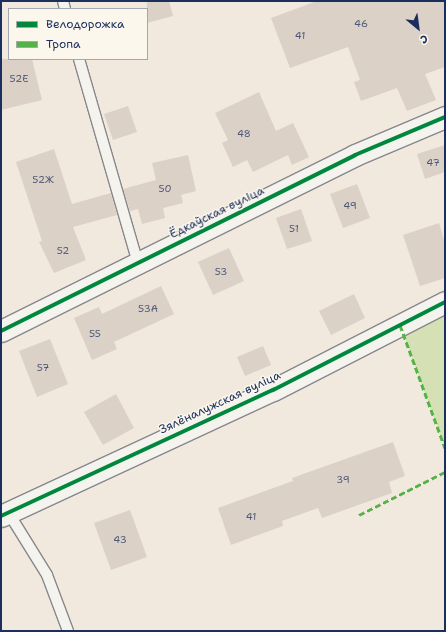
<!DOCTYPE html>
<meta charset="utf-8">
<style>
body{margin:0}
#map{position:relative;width:446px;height:632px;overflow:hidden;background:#f1e8de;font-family:"Shantell Sans",sans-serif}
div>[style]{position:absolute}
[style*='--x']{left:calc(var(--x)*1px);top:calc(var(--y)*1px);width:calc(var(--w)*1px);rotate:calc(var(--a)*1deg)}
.green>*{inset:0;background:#d5e1b5}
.building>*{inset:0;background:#dcd1c7}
.roads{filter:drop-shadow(1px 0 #87878c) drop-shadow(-1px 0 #87878c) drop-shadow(0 1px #87878c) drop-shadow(0 -1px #87878c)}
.service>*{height:10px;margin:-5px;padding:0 5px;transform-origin:5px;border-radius:5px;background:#f5f3ee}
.minor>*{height:21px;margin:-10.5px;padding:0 10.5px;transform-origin:10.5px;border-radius:10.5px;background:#f5f3ee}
.quiet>*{height:3px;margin-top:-1.5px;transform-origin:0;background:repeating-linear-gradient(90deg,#55b248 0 6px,transparent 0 9px)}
.cycleway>*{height:4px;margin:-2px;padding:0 2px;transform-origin:2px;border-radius:2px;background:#00873e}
span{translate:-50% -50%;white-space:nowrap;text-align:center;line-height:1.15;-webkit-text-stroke:3px #fbf7ec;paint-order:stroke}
.number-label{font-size:10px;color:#4d5979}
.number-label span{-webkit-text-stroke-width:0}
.street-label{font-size:12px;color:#1b2f5e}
.frame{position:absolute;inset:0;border:2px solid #1b2f5e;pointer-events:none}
.legend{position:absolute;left:8px;top:8px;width:140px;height:52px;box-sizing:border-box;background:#fbf7ec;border:1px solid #a1a7b3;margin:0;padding:5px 7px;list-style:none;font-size:12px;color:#1b2f5e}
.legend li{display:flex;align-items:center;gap:8px;height:20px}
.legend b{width:20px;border:1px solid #a1a7b3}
.north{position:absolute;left:398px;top:8px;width:40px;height:40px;-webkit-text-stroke:3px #fbf7ec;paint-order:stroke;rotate:151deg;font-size:11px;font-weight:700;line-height:16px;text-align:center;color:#1b2f5e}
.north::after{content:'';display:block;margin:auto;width:14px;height:18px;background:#1b2f5e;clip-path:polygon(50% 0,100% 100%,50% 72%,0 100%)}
</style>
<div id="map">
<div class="green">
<i style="clip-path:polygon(445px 302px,445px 448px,400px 325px)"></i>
</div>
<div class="building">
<i style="clip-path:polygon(147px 1px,169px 1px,173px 16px,147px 23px)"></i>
<i style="clip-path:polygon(317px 1px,445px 1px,445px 67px,425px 74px,436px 100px,407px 111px,397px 88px,361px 101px,354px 82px,360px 80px,348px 47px,290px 68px,271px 18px)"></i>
<i style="clip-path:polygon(1px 59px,32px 59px,42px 100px,1px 110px)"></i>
<i style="clip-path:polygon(259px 92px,276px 131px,293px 123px,309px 157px,292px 165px,288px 155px,253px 172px,247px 160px,233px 167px,222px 143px,228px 140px,215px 113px)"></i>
<i style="clip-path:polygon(128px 106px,137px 132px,113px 140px,104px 114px)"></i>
<i style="clip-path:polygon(445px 145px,445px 172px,425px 179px,417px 154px)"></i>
<i style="clip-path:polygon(54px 149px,72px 204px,111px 193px,117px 215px,73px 227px,86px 260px,54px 273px,39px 242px,42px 241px,16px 162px)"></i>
<i style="clip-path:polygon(188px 155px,196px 191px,181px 195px,183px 203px,163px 208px,165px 218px,142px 224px,138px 209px,130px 211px,123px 189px,156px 180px,152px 163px)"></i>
<i style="clip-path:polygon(357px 184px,370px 218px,343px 228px,330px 194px)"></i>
<i style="clip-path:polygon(301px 209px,312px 241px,287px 249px,276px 218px)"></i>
<i style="clip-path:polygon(439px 223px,445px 243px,445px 278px,420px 286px,403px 235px)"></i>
<i style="clip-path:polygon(229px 248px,244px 281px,213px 295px,198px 262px)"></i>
<i style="clip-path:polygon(161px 286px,174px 314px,114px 342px,117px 349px,92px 360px,74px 318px,99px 307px,102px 314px)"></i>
<i style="clip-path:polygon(354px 294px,365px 318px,331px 335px,319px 311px)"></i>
<i style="clip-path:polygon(50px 339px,68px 384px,37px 397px,19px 351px)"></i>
<i style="clip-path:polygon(263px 346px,271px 365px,245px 376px,237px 357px)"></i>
<i style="clip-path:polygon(116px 394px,134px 428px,103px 445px,84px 412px)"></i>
<i style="clip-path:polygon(393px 442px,405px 476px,389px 482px,392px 493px,322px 518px,318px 508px,282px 521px,283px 526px,231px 545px,218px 508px,293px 481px,292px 478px)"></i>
<i style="clip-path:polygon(130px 510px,147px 557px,111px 570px,94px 523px)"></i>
</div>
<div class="roads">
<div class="service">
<i style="--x:63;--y:1;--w:8;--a:76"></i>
<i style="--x:79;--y:59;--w:213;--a:73.9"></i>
<i style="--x:8;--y:512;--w:74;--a:58.2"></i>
<i style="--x:47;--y:575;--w:60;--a:69.4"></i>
</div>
<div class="minor">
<i style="--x:1;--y:331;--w:395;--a:-26.4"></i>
<i style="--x:355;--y:155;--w:98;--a:-22.9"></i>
<i style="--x:1;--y:516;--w:300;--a:-24.9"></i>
<i style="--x:273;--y:390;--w:193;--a:-27.1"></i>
</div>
</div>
<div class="quiet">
<i style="--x:400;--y:325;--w:131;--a:69.9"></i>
<i style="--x:359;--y:515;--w:96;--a:-26.6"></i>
</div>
<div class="cycleway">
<i style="--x:1;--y:331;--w:395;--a:-26.4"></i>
<i style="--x:355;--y:155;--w:98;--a:-22.9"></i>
<i style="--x:1;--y:516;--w:300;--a:-24.9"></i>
<i style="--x:273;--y:390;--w:193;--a:-27.1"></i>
</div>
<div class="number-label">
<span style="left:361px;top:24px">46</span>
<span style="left:300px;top:36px">41</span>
<span style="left:19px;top:79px">52Е</span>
<span style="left:244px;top:134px">48</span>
<span style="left:433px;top:163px">47</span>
<span style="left:43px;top:180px">52Ж</span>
<span style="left:165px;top:189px">50</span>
<span style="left:350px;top:206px">49</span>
<span style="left:294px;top:229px">51</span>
<span style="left:63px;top:251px">52</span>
<span style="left:221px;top:272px">53</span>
<span style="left:148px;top:309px">53А</span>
<span style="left:95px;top:334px">55</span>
<span style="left:43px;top:368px">57</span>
<span style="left:343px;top:480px">39</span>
<span style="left:251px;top:517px">41</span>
<span style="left:120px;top:540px">43</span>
</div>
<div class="street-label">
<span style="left:217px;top:213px;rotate:-26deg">Ёдкаўская вуліца</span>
<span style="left:220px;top:403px;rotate:-25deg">Зялёналужская вуліца</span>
</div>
<div class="frame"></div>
<ul class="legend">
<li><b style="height:5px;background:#00873e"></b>Велодорожка</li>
<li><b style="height:5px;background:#55b248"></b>Тропа</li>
</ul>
<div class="north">С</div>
</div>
